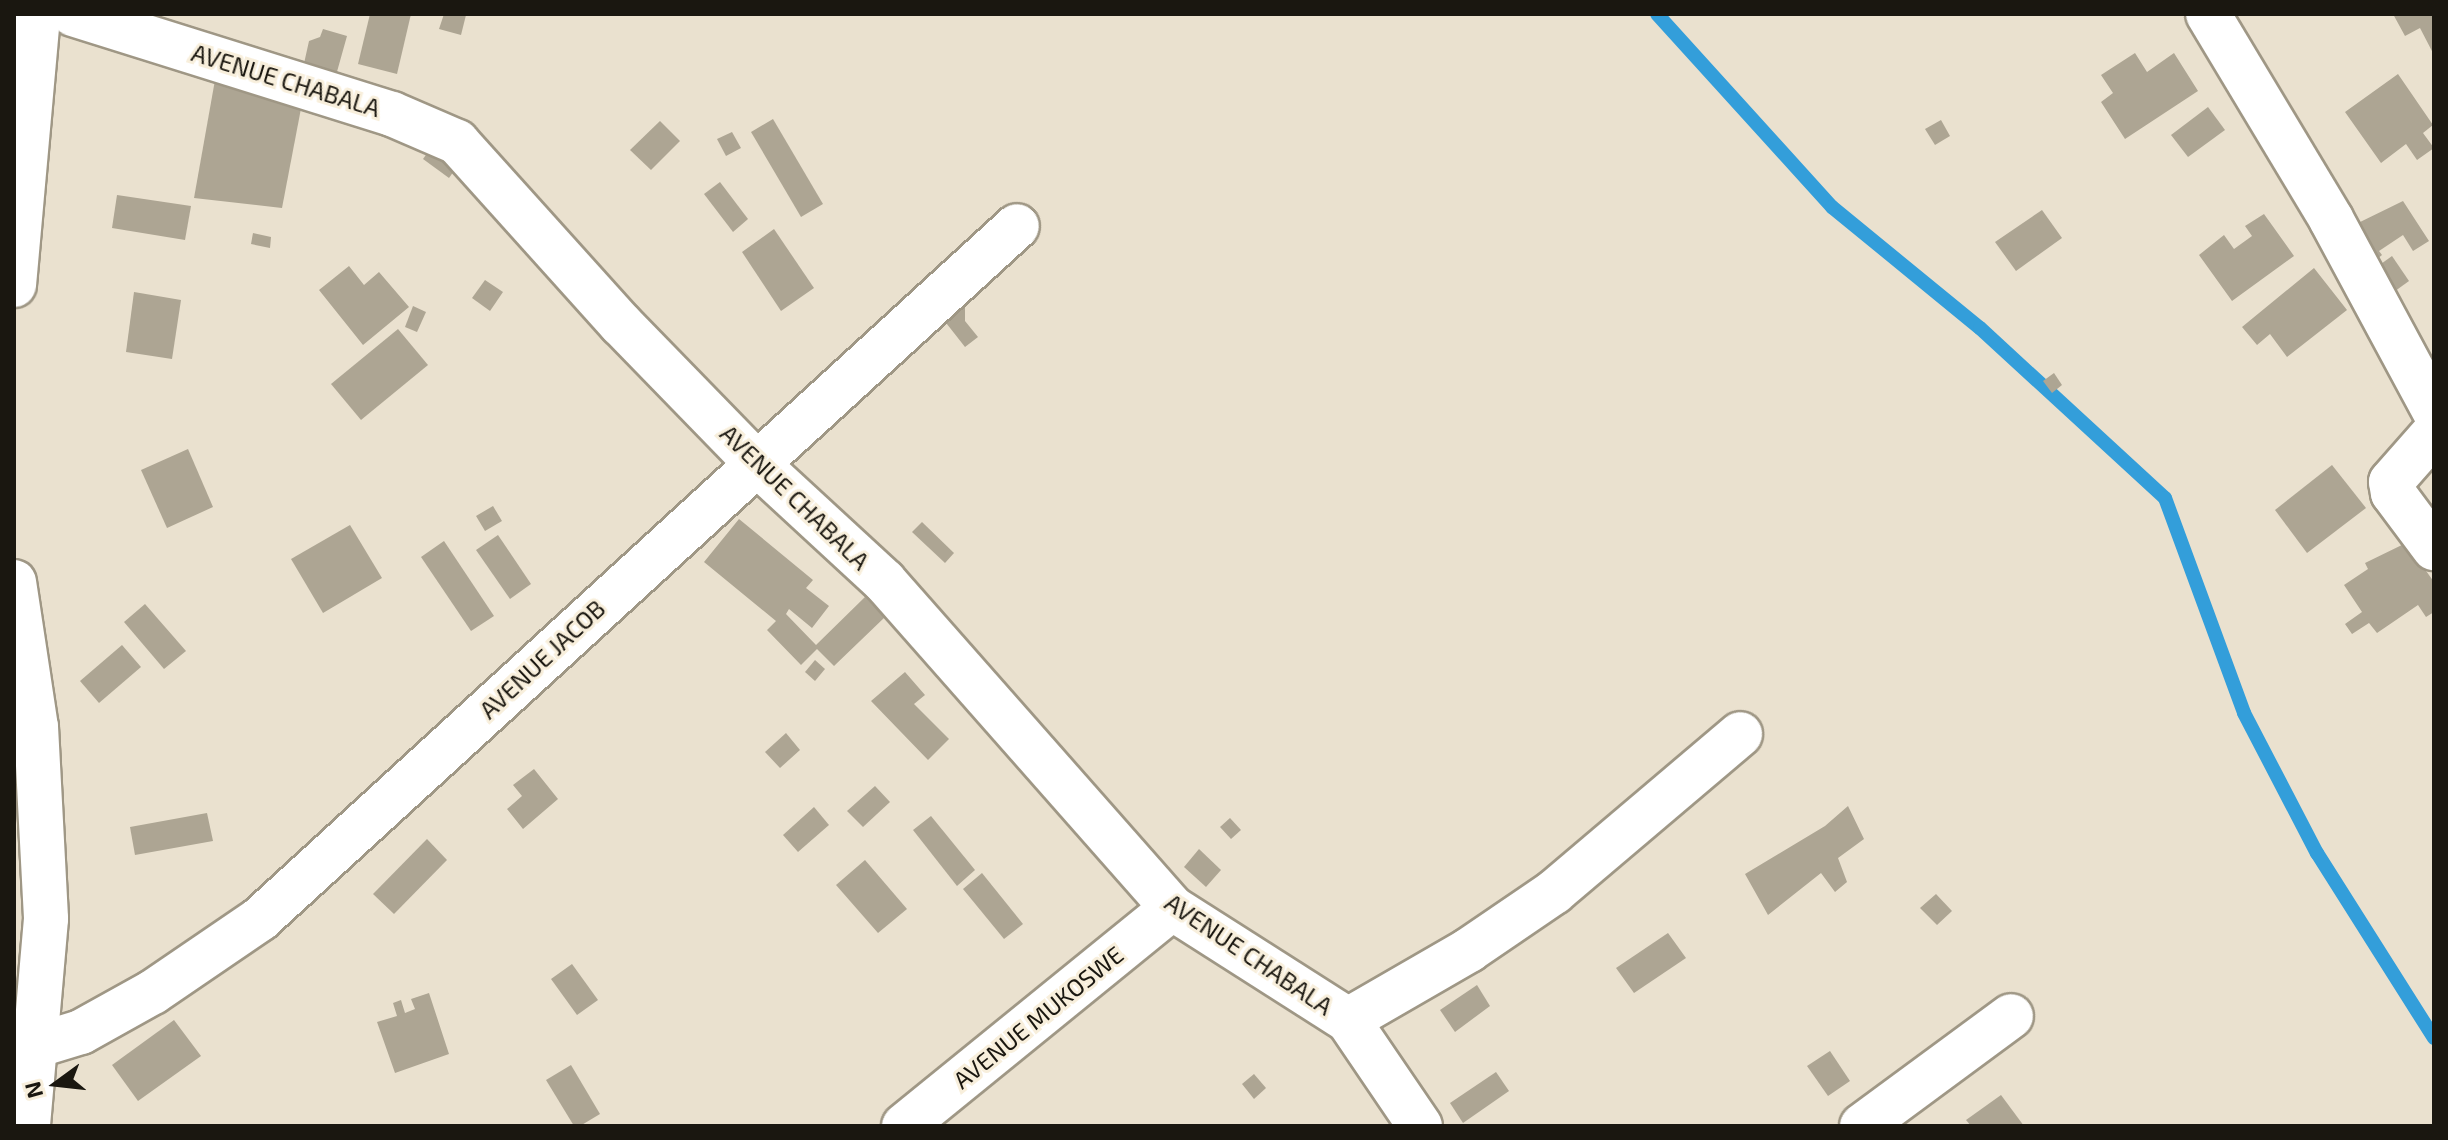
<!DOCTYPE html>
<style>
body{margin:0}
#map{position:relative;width:2448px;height:1140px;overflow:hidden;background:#eae1cf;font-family:"Exo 2",sans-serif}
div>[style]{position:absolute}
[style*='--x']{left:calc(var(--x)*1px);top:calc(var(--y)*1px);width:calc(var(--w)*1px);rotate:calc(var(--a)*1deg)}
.stream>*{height:14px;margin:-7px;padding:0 7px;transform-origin:7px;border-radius:7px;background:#339eda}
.building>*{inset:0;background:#ada593}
.roads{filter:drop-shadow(2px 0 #9f9785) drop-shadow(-2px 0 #9f9785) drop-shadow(0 2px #9f9785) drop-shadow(0 -2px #9f9785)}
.street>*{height:44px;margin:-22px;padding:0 22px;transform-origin:22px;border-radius:22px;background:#fff}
span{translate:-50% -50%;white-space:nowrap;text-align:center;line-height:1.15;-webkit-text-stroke:6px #f8efdc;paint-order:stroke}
.street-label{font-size:24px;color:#1a1710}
.frame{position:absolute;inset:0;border:16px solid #1a1710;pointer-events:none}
.north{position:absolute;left:16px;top:1044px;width:80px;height:80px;-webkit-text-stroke:6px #f8efdc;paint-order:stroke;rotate:255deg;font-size:22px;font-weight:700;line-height:32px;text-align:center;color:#1a1710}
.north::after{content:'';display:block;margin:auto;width:28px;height:36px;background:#1a1710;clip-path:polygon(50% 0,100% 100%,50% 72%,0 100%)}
</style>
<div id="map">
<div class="stream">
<i style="--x:1657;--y:14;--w:261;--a:47.8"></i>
<i style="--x:1832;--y:207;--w:191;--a:39.3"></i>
<i style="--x:1980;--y:328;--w:251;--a:42.6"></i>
<i style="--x:2165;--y:498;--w:229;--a:69.8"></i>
<i style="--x:2244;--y:713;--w:158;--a:62.5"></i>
<i style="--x:2317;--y:853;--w:219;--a:57.7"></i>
</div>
<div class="building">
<i style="clip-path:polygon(370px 14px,411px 14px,397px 74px,358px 64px)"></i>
<i style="clip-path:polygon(444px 14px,466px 15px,461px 35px,439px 29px)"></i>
<i style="clip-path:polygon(2393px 14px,2434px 14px,2434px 55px,2420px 28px,2405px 36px)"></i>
<i style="clip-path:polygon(323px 29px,347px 36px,333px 86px,301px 77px,309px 41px,320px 37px)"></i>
<i style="clip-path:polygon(2135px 53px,2147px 72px,2174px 53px,2198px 91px,2125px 139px,2101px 102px,2113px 93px,2101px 75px)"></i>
<i style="clip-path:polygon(2398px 74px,2433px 125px,2423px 133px,2434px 148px,2417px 160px,2406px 144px,2381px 163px,2345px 112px)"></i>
<i style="clip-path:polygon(215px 80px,303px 98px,282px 208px,194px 198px)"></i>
<i style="clip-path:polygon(2208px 107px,2225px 130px,2188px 157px,2171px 135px)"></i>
<i style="clip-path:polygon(773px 119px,823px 204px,801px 217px,751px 132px)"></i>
<i style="clip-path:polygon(1941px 120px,1950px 136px,1935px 145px,1925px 129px)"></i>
<i style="clip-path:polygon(660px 121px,680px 141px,651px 170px,630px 150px)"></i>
<i style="clip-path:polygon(732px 132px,741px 148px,726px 156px,717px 139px)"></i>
<i style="clip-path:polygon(435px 142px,461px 161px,449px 178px,423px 159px)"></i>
<i style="clip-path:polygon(720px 182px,748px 219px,733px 232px,704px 194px)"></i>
<i style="clip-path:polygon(117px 195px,191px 206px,185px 240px,112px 228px)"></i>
<i style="clip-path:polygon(2403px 201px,2429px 241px,2413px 251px,2403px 235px,2379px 251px,2382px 255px,2371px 264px,2356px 224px)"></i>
<i style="clip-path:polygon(2042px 210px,2062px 238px,2016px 271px,1995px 242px)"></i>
<i style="clip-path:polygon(2264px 214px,2294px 256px,2232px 301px,2199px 255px,2224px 235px,2234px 249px,2252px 236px,2245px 226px)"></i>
<i style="clip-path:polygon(774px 229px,814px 288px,781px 311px,742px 252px)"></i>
<i style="clip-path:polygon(253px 233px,271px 237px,270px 248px,251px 244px)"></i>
<i style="clip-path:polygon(2392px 256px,2409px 281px,2391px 294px,2374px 269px)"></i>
<i style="clip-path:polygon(349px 266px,364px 285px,379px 272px,409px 307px,363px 345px,319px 290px)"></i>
<i style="clip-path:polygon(2314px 268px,2347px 310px,2287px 357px,2270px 334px,2257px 345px,2242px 327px)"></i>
<i style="clip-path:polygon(485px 280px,503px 292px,490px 311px,472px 298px)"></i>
<i style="clip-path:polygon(134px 292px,181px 300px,172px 359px,126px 352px)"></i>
<i style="clip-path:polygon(413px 306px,426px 312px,417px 332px,405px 327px)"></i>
<i style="clip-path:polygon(965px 307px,965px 321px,978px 337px,965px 347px,943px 319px,955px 308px)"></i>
<i style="clip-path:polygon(398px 329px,428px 365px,361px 420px,331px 384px)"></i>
<i style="clip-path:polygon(2054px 373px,2062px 385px,2052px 393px,2043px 381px)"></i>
<i style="clip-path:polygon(188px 449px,213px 507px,167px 528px,141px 470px)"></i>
<i style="clip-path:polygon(2332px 465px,2366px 508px,2307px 553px,2275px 510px)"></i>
<i style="clip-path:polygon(493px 506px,502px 521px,485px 531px,476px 516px)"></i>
<i style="clip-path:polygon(739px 519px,813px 580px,806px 588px,829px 606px,812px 628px,789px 609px,786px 614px,816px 645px,865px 597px,885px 617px,834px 666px,817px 649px,801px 665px,767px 630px,776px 621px,704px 562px)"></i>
<i style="clip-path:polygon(922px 522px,954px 553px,945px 563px,912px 532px)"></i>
<i style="clip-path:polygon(350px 525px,382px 578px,323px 613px,291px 559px)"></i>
<i style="clip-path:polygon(498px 535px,531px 584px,510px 599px,476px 550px)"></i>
<i style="clip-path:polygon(444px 541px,494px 616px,471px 631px,421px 557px)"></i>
<i style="clip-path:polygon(2406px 543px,2434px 582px,2434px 612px,2426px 617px,2418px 605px,2377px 633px,2369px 623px,2352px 634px,2345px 624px,2362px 612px,2344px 585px,2368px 569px,2365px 563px)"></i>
<i style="clip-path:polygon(145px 604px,186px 651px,164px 669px,124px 622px)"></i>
<i style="clip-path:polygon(122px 645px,141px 667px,99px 703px,80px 681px)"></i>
<i style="clip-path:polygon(815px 660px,825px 669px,815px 681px,805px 672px)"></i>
<i style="clip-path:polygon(905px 672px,925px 695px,914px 704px,949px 739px,928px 760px,871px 701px)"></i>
<i style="clip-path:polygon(786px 733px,800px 750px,780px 768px,765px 752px)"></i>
<i style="clip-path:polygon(534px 769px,558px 799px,523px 829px,507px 809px,522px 796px,513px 785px)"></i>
<i style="clip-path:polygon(875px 786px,890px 802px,863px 827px,847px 811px)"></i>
<i style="clip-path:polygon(1848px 806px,1864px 839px,1838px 858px,1847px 882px,1835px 892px,1821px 873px,1768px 915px,1745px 874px,1825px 826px)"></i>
<i style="clip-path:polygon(814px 807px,829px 825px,798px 852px,783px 835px)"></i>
<i style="clip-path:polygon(207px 813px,213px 841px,135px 855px,130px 827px)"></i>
<i style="clip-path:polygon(931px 816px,975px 870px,957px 886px,913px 830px)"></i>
<i style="clip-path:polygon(1230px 818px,1241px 830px,1231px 839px,1220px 827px)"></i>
<i style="clip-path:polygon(427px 839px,447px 860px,394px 914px,373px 894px)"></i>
<i style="clip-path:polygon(1199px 849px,1221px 870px,1206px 887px,1184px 867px)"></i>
<i style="clip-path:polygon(865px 860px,907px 909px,878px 933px,836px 885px)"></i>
<i style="clip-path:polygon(982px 873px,1023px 924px,1004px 939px,963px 889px)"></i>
<i style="clip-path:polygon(1936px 894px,1952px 911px,1937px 925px,1920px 908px)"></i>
<i style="clip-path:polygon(1668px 933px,1686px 958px,1634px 993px,1616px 968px)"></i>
<i style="clip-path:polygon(572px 964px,598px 1000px,577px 1015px,551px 979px)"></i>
<i style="clip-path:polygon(1477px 985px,1490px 1006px,1455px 1032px,1440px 1010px)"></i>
<i style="clip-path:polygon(429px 993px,449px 1054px,395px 1073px,377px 1022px,397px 1016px,393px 1003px,401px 1000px,405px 1013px,415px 1009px,411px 999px)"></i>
<i style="clip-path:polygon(174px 1020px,201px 1056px,138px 1101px,112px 1065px)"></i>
<i style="clip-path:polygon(1830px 1051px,1850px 1081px,1828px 1096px,1807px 1066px)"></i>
<i style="clip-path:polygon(571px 1065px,600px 1114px,580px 1126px,574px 1126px,546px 1080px)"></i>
<i style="clip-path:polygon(1496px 1072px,1509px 1091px,1463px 1123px,1450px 1103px)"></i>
<i style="clip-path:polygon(1254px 1074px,1266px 1088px,1254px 1099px,1242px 1084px)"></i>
<i style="clip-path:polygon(2001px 1095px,2024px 1126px,1971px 1126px,1966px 1120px)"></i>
</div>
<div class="roads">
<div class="street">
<i style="--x:73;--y:14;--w:334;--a:17.4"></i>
<i style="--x:392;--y:114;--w:71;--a:23.3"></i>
<i style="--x:457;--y:142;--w:245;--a:48"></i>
<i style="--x:621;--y:324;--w:192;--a:45.8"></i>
<i style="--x:755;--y:462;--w:176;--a:42.7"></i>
<i style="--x:884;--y:581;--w:436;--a:48.6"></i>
<i style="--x:1172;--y:908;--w:209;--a:32.5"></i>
<i style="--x:1348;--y:1020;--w:128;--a:55.8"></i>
<i style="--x:2208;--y:14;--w:239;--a:59"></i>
<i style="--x:2331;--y:219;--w:217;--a:61.7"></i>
<i style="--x:14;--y:285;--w:272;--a:-84.9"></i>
<i style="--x:2434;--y:433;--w:65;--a:131.3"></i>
<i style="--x:2391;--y:482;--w:11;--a:80"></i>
<i style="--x:2393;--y:493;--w:69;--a:53.3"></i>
<i style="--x:14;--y:582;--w:147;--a:81.4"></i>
<i style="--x:36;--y:727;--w:192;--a:87"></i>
<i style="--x:46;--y:919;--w:208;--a:95"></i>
<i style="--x:1348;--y:1020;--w:140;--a:-30"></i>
<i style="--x:1469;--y:950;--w:103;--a:-34.3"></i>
<i style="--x:1554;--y:892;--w:244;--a:-40.3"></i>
<i style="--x:35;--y:1046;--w:48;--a:-16.9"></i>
<i style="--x:81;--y:1032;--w:82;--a:-29.1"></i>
<i style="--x:153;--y:992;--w:130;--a:-34.3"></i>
<i style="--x:260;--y:919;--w:1026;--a:-42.47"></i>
<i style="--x:904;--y:1126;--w:345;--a:-39.1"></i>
<i style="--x:1862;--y:1126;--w:185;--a:-36.4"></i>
</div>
</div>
<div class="street-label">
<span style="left:286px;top:80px;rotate:17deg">AVENUE CHABALA</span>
<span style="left:795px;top:497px;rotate:44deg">AVENUE CHABALA</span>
<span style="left:542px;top:659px;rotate:-43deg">AVENUE JACOB</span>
<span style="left:1249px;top:954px;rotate:34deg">AVENUE CHABALA</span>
<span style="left:1038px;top:1017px;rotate:-39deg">AVENUE MUKOSWE</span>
</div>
<div class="frame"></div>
<div class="north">N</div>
</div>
